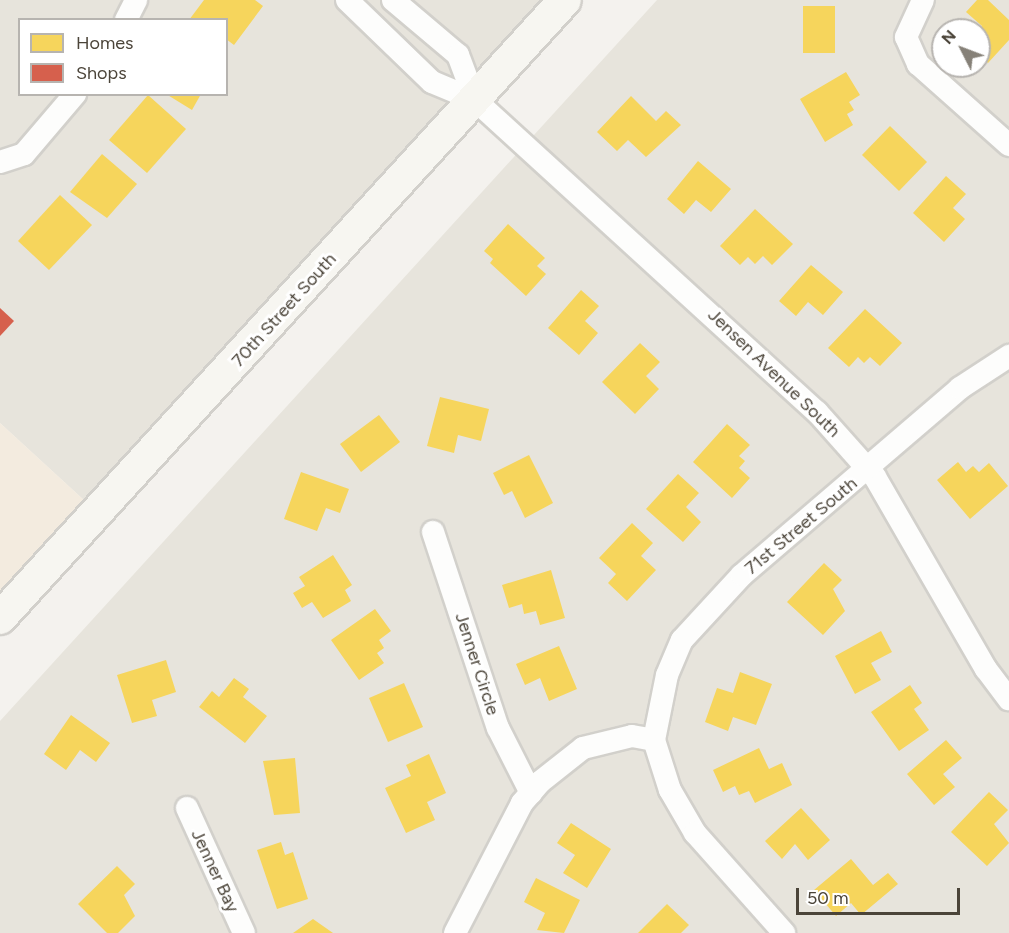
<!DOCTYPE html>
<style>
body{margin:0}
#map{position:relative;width:1009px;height:933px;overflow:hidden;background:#f4f2ee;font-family:Figtree,sans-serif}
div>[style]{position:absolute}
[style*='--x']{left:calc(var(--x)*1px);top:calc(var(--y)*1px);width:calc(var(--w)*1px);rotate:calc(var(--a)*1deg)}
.residential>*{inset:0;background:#e7e4dc}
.commercial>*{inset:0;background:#f3ebdf}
.homes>*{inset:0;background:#f6d55c}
.shops>*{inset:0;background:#d6604d}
.roads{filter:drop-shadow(2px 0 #d2d0cb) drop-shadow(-2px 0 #d2d0cb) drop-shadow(0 2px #d2d0cb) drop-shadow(0 -2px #d2d0cb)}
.street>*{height:22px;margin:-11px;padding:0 11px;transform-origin:11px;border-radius:11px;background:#fdfdfc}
.secondary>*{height:32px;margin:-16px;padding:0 16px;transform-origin:16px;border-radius:16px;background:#f7f6f1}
span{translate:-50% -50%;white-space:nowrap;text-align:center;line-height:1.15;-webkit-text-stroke:6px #fff;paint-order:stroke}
.street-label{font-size:18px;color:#4b4439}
.legend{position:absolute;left:18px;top:18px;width:210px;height:78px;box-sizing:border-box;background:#fff;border:2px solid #b7b4b0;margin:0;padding:8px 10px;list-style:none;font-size:18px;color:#4b4439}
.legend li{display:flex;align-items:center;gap:12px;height:30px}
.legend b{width:30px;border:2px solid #b7b4b0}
.north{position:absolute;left:931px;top:18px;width:60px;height:60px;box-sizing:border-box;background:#fff;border:2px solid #b7b4b0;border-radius:50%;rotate:312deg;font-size:16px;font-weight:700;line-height:24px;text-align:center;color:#4b4439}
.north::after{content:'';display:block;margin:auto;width:21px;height:27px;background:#868178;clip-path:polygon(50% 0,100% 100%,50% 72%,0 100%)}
.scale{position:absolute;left:796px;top:888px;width:164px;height:27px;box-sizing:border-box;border:3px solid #4b4439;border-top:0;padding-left:8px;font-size:18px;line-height:21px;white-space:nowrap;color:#4b4439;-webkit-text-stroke:4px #fff;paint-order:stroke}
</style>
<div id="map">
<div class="residential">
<i style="clip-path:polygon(evenodd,0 0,565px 0,98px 513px,0 423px,0 0,20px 20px,226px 20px,226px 94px,20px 94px,20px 20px)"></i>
<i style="clip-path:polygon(evenodd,657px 0,1009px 0,1009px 933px,0 933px,0 721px,657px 0,943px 30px,979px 30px,979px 66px,943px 66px,943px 30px)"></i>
</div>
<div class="commercial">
<i style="clip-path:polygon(0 423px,98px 513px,0 618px)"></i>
</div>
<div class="homes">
<i style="clip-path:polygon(204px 0,255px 0,263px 6px,234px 45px,226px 39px,226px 20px,189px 20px)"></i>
<i style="clip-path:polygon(977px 0,988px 0,1009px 20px,1009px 40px,988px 63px,979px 55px,982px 26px,966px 12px)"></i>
<i style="clip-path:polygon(803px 6px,835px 6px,835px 53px,803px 53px)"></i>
<i style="clip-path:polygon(846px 72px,860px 95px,849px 102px,854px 110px,847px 114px,853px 125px,825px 142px,800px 99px)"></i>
<i style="clip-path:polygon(166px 94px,201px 94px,192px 110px)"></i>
<i style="clip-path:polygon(148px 95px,186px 129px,147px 173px,109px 140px)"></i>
<i style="clip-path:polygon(631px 96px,656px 121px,666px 111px,681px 125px,646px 157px,628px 140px,617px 151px,597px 132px)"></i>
<i style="clip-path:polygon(890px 126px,927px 162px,899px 191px,862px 155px)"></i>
<i style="clip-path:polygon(102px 154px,137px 184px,107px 218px,70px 192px)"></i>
<i style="clip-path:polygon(698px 161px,731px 189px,711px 212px,696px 200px,684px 214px,667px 199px)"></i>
<i style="clip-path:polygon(946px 176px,966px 194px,953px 208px,965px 219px,944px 242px,913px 213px)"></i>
<i style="clip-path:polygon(60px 195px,92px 225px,49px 270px,18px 241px)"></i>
<i style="clip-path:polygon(755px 209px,793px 244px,772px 265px,763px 256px,755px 264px,748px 257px,740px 265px,720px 246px)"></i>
<i style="clip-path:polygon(508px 224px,545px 258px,537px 266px,546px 274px,526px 296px,490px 263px,493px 259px,484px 251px)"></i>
<i style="clip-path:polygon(811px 265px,843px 292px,823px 315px,808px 302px,796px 316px,779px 301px)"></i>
<i style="clip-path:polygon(581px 290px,599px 306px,585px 321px,598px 333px,579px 355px,548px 328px)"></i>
<i style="clip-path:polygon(865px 309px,902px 343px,880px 366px,870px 357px,864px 363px,858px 357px,849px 367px,828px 348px)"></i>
<i style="clip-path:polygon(640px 343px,660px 362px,646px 376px,659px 389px,635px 414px,602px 382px)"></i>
<i style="clip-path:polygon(440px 397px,489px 409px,481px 441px,458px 435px,454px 453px,427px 446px)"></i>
<i style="clip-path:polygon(379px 415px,400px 442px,361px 472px,340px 444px)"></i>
<i style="clip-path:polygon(727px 424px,750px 445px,739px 456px,745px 461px,739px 468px,750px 478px,732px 498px,693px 462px)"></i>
<i style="clip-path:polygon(529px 455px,553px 503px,525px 518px,512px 491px,504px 495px,493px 473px)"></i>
<i style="clip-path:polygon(958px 462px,966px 472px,973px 466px,979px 472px,989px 463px,1008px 486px,970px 519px,937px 480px)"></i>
<i style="clip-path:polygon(301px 472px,349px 489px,340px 513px,326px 508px,317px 531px,284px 519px)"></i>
<i style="clip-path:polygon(678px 474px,699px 493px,686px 507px,701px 522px,683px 542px,646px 509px)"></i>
<i style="clip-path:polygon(632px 523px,653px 543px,641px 556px,656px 570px,627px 601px,608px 583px,616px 574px,599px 558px)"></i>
<i style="clip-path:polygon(333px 555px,352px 585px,345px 590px,351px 601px,323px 618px,312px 602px,302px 608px,293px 593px,305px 586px,299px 577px)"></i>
<i style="clip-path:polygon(824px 563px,842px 580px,833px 589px,845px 611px,823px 635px,787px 602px)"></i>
<i style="clip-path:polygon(551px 570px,565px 618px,540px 625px,536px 611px,524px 614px,522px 604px,509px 608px,502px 585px)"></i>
<i style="clip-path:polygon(375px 609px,391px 631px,379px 640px,384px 648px,377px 653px,384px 663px,359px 680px,331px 640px)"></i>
<i style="clip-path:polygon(881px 631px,892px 652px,871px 663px,881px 680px,855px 694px,835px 656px)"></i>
<i style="clip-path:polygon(559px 646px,577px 689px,549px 701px,540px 678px,525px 685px,516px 664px)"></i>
<i style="clip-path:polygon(166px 660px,176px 692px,152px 700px,157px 716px,132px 723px,117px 675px)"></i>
<i style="clip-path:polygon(740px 672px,772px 684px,756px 725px,733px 717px,728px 731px,705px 722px,717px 688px,733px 693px)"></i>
<i style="clip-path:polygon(234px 678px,249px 689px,243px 697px,267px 716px,245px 743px,199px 707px,212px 691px,219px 697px)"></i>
<i style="clip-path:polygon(404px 683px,423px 727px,388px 742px,369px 698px)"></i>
<i style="clip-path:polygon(910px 685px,922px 703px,914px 709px,929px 730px,899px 751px,871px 712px)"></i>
<i style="clip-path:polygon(71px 715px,110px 743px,96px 762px,80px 750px,66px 770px,44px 754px)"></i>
<i style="clip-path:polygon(946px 740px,962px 758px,943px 774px,955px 787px,934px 805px,907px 774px)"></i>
<i style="clip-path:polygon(759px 748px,769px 769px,782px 763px,792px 785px,755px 803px,749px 791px,739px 795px,735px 786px,723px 792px,713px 770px)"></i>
<i style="clip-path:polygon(429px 754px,446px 793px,427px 802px,435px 820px,406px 833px,385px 788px,411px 776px,406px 765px)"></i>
<i style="clip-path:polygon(295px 758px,300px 813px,274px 815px,263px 761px)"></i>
<i style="clip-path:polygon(989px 792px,1008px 810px,994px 824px,1009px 843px,987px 866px,951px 832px)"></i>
<i style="clip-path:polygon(801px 808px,830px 840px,808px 860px,795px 844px,782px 859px,765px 841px)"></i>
<i style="clip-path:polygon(571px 823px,611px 849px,587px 888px,563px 873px,575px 855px,557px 843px)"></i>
<i style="clip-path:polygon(281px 842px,285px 855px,293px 852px,308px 899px,277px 909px,257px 850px)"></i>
<i style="clip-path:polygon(851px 859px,873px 885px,888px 873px,898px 884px,861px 915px,851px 903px,836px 916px,814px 890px)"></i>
<i style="clip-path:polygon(117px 866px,135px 884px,124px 895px,135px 916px,118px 933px,107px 933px,78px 904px)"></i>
<i style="clip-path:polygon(536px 878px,580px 900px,564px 933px,537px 930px,545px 913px,524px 902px)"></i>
<i style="clip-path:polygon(667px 904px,689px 925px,681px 933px,638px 933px)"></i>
<i style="clip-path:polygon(313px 919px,333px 933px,293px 933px)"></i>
</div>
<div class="shops">
<i style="clip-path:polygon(0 308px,14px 321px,0 336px)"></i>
</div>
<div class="roads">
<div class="street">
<i style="--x:347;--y:0;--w:118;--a:44"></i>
<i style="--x:432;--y:82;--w:47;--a:22.7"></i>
<i style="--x:475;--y:100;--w:463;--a:42.4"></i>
<i style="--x:817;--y:412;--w:87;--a:48.3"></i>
<i style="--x:875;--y:477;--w:222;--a:60"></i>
<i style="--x:986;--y:669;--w:38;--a:53"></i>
<i style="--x:393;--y:0;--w:85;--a:40.2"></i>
<i style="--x:458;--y:55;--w:48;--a:69.3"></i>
<i style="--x:923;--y:0;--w:41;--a:114.7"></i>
<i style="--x:906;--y:37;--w:30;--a:66"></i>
<i style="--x:918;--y:64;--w:122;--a:41.7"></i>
<i style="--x:126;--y:20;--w:22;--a:-63"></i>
<i style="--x:0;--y:162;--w:25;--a:-18"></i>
<i style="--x:24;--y:154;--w:79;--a:-49.6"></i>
<i style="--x:433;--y:532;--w:206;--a:71.7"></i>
<i style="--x:498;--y:728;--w:73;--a:63.1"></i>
<i style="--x:654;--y:740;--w:66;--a:-78.7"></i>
<i style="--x:667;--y:675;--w:38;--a:-67"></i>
<i style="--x:682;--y:640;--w:88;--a:-47.3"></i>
<i style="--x:742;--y:575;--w:287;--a:-40.6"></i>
<i style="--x:960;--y:388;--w:59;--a:-33.1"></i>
<i style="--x:654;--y:740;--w:52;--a:72.3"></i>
<i style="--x:670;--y:790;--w:50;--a:59.8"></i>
<i style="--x:695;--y:833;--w:134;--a:48.3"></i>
<i style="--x:187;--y:808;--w:137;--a:65.5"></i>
<i style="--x:455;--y:933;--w:146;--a:-62.7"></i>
<i style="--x:522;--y:803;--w:28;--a:-49"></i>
<i style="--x:540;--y:782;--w:55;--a:-38.3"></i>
<i style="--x:583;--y:748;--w:50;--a:-13.8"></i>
<i style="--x:632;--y:736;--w:22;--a:10"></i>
</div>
<div class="secondary">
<i style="--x:0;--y:618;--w:837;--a:-47.57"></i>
</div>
</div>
<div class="street-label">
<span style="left:284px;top:310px;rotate:-48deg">70th Street South</span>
<span style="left:774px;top:373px;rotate:44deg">Jensen Avenue South</span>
<span style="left:801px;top:526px;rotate:-40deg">71st Street South</span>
<span style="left:477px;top:664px;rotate:72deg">Jenner Circle</span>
<span style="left:215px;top:871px;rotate:65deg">Jenner Bay</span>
</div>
<ul class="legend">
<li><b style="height:16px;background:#f6d55c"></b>Homes</li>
<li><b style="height:16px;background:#d6604d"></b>Shops</li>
</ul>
<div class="north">N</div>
<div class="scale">50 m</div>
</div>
